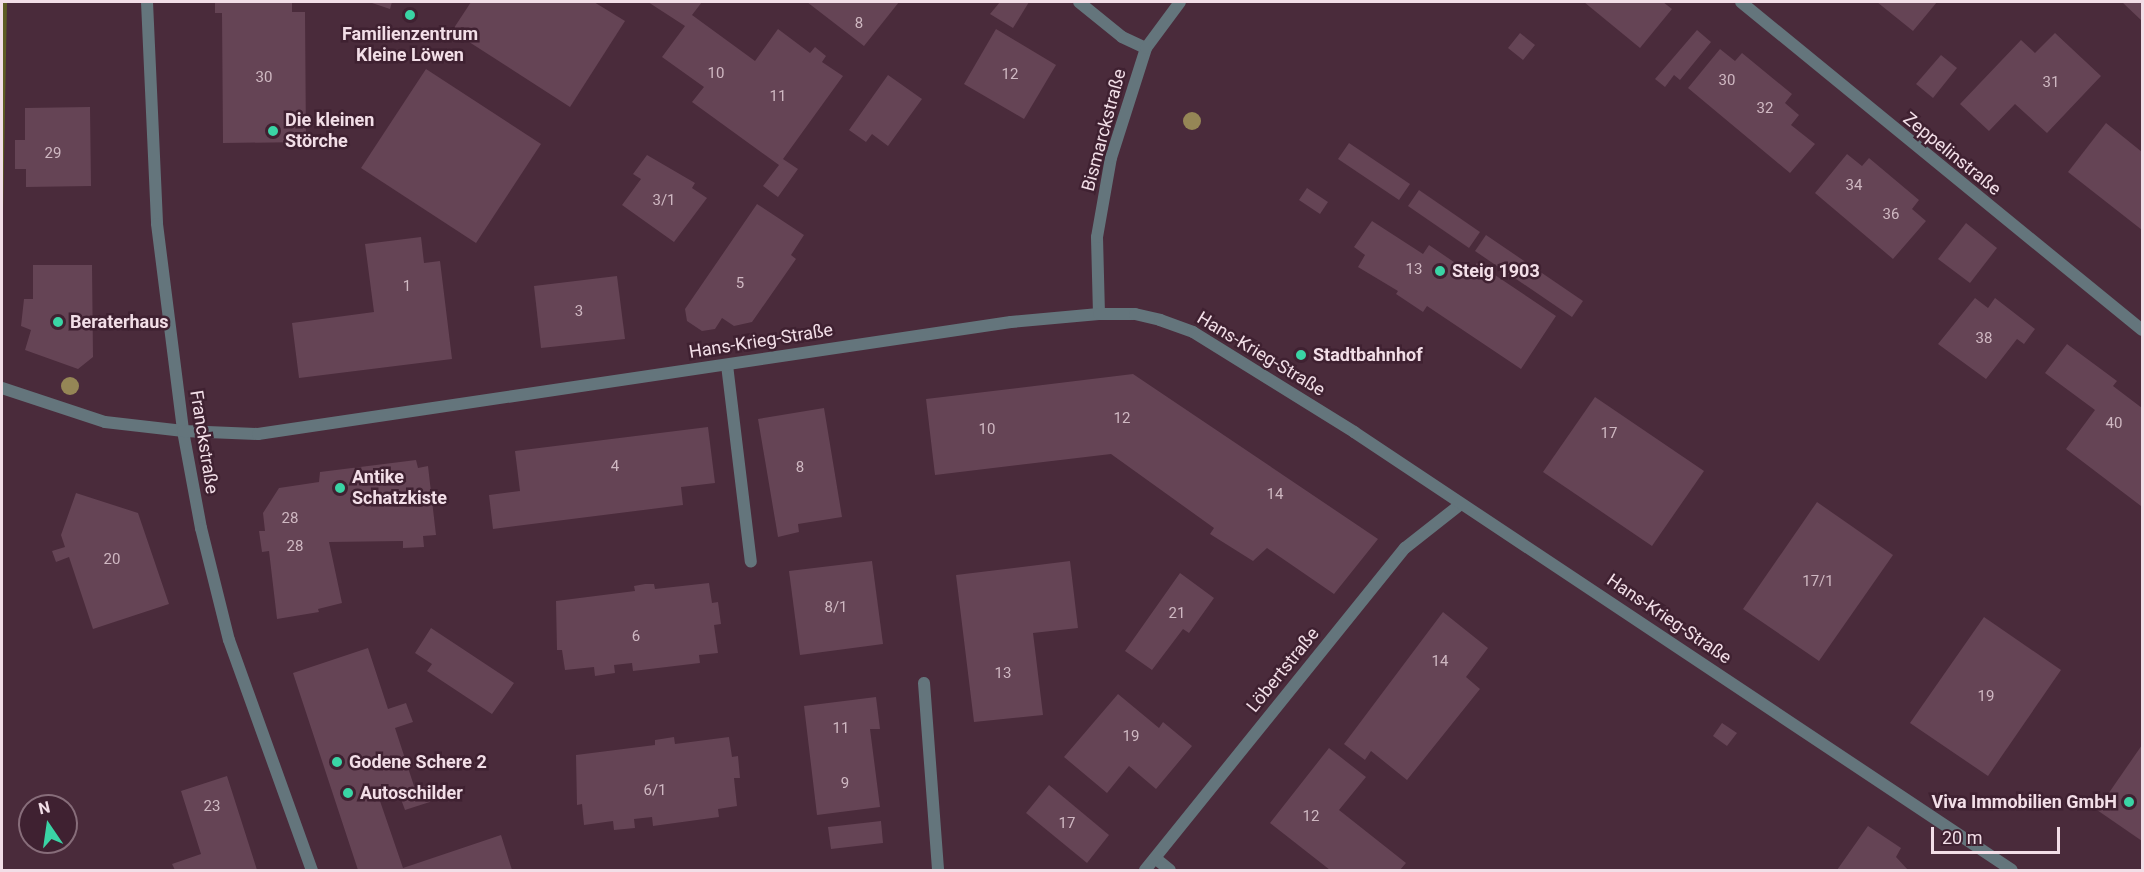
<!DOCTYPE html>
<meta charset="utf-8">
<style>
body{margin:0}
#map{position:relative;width:2144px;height:872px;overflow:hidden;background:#4a2b3b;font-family:Roboto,sans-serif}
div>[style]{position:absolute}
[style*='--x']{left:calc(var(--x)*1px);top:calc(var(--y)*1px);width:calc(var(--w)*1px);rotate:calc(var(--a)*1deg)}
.green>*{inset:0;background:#5e5d24}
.building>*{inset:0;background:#654455}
.service>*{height:12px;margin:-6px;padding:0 6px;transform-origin:6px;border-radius:6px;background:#64757c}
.minor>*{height:12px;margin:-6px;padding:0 6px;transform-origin:6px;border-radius:6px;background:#64757c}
.tertiary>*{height:12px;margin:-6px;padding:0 6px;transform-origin:6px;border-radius:6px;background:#64757c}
.trees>*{width:18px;height:18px;margin:-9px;border-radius:50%;background:#958656}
.dots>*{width:16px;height:16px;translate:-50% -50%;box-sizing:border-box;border:3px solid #3f2131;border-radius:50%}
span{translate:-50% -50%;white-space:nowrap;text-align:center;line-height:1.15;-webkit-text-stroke:5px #3f2131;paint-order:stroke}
.number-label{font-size:15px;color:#cfb8c2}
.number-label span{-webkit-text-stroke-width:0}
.poi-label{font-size:18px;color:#f2dee7;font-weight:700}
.left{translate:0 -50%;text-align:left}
.right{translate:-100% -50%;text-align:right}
.street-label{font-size:18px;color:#f2dee7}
.frame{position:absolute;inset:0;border:3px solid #f2dee7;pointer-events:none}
.north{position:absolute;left:18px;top:794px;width:60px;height:60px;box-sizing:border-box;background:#3f2131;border:2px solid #876d7a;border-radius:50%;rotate:347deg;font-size:16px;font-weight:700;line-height:24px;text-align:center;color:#f2dee7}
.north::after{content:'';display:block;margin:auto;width:21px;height:27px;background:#3ad4a5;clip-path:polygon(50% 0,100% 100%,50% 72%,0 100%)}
.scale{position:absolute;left:1931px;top:827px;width:129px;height:27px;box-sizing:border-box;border:3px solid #f2dee7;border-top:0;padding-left:8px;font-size:18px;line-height:21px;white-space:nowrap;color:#f2dee7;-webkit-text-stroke:4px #3f2131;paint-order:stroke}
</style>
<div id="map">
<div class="green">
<i style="clip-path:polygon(2px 2px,7px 2px,2px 265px)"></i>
</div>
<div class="building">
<i style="clip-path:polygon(215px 2px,292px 2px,292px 12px,305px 12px,306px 142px,223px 143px,222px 13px,215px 13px)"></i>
<i style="clip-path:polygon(369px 2px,392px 2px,390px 9px)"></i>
<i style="clip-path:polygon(471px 2px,594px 2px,625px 21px,570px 107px,452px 31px)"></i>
<i style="clip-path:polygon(648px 2px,702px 2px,692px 15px,755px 61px,778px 29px,810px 53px,815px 47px,826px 56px,822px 62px,843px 76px,783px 159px,798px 169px,778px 197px,763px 186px,779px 165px,692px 102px,704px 87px,662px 57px,685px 26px)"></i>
<i style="clip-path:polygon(807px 2px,899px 2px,864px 46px)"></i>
<i style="clip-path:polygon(1000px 2px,1029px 2px,1013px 28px,990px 14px)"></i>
<i style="clip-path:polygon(1584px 2px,1663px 2px,1672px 9px,1640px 48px)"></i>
<i style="clip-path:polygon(1877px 2px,1937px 2px,1913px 31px)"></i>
<i style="clip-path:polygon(2122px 2px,2142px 2px,2142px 21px)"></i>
<i style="clip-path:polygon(996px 29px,1056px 65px,1024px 119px,964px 84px)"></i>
<i style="clip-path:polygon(1697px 30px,1711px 42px,1680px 80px,1674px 75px,1665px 87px,1655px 79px)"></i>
<i style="clip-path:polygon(1520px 33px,1535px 45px,1523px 60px,1508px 48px)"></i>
<i style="clip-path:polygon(2055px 33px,2101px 76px,2047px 133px,2015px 104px,1989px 131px,1960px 104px,2021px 40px,2035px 53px)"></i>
<i style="clip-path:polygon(1720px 49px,1735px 61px,1742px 53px,1792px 94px,1785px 103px,1799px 115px,1791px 125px,1815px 144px,1790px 173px,1688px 88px)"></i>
<i style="clip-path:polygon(1941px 55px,1957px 68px,1933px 98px,1916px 84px)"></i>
<i style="clip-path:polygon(426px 69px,541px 144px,476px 243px,361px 168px)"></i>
<i style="clip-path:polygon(888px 75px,922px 99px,888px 146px,872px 134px,866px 142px,849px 130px)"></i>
<i style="clip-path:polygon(90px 107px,91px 186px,26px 187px,26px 169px,15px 169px,15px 140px,25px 140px,25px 108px)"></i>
<i style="clip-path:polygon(2106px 123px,2142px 152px,2142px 230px,2068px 172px)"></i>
<i style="clip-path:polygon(1349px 143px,1410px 184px,1399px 200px,1338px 159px)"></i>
<i style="clip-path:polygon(1847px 154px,1862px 166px,1869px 158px,1919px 200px,1912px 209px,1926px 221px,1893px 259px,1815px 193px)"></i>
<i style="clip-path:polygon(647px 155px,695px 183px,692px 188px,707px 198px,674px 242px,622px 205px,641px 179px,633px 174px)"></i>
<i style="clip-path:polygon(1307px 188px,1328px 202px,1320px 214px,1299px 200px)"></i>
<i style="clip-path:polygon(1419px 190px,1480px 232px,1469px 248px,1408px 206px)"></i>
<i style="clip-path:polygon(757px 204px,804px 235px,791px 255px,796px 259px,752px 322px,734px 326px,722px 318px,715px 329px,702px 331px,687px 321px,685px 309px)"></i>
<i style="clip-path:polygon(1372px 221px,1423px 254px,1429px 245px,1470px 273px,1477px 263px,1556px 316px,1521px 369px,1427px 306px,1423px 312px,1396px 294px,1398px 291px,1358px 267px,1365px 255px,1354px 247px)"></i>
<i style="clip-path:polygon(1966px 223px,1997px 248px,1970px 283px,1938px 259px)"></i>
<i style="clip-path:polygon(1486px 235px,1583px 301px,1572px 317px,1475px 251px)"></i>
<i style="clip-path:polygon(421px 237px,424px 263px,440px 261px,452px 359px,299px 378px,292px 323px,374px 312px,365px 244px)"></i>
<i style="clip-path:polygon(33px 265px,92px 265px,93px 357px,78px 369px,25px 350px,31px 330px,21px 326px,24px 299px,33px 299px)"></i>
<i style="clip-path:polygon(617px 276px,625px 339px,541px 348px,534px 286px)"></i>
<i style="clip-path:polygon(1975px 298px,1988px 308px,1995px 298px,2035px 329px,2024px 344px,2017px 339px,1986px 379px,1938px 344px)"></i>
<i style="clip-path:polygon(2067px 344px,2117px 381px,2113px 386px,2142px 408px,2141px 506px,2066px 449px,2095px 410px,2045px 373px)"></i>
<i style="clip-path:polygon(1133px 374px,1378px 539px,1334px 594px,1267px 548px,1253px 561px,1210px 534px,1214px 528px,1111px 454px,935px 475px,926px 399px)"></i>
<i style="clip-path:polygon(1595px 397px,1704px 471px,1652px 546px,1543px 472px)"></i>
<i style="clip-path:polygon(824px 408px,842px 517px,798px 524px,799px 532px,778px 537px,758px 419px)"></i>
<i style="clip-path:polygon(708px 427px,715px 483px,681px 487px,683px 505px,493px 529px,489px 495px,520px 491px,515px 451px)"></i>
<i style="clip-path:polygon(416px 460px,418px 468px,428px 466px,436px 535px,423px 536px,424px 547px,403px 548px,403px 541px,329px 542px,342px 603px,318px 609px,319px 612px,277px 619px,269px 551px,262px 552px,259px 531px,265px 531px,263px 513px,279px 488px,319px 482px,320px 472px)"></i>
<i style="clip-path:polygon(76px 493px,138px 513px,169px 604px,93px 629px,69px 557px,56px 562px,52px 551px,65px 547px,61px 535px)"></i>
<i style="clip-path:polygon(1817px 502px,1893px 555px,1819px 661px,1743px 609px)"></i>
<i style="clip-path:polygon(872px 561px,883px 644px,800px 655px,789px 571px)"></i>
<i style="clip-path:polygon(1070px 561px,1078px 628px,1033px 633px,1043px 715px,974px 722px,956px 575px)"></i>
<i style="clip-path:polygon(1180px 573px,1214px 598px,1189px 633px,1183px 629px,1152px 670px,1125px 651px)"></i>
<i style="clip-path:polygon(709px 583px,712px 603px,718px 602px,721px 624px,714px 625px,718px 653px,699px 655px,700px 663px,633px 671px,632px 663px,614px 665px,615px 673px,595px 676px,594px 667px,565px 670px,562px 650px,557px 650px,556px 601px,635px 591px,634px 586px,645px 584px,654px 584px,655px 589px)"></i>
<i style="clip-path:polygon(1443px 612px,1488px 648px,1466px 677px,1480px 689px,1407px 780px,1371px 751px,1365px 760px,1344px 744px)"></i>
<i style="clip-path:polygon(1984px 617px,2061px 670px,1988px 776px,1910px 723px)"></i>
<i style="clip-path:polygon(431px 628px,514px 683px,492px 714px,427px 671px,432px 664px,415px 653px)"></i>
<i style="clip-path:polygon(368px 648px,388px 709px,406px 703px,413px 722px,395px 728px,415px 789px,431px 784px,436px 800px,405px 810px,399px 794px,380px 801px,403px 868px,501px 835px,512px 870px,358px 870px,293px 673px)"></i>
<i style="clip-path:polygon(1118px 694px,1159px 728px,1163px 722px,1192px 746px,1156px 789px,1129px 766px,1107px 793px,1064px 757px)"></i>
<i style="clip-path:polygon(876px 697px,880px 729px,870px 729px,880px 807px,817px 815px,804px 706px)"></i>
<i style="clip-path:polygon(1722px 723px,1737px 733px,1727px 746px,1713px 736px)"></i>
<i style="clip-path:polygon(674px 737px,675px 744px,729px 737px,732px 757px,738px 756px,740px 778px,734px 778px,737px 806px,718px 809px,719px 817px,653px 826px,652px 817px,634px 819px,635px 828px,614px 830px,613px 821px,584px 825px,582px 804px,577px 805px,576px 755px,655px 745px,655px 740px)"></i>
<i style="clip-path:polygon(2142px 745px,2142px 841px,2097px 810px)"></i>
<i style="clip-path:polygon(1329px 748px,1366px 777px,1339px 810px,1406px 863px,1400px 870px,1330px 870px,1270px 823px)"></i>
<i style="clip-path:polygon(227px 776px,257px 870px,175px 870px,172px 864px,201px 854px,181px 791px)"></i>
<i style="clip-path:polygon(1049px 785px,1109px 835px,1087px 863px,1026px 813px)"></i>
<i style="clip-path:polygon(881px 821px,883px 843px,831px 849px,828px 827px)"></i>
<i style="clip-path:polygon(1868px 826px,1901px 848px,1896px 857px,1908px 870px,1837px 870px)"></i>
</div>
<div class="service">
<i style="--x:1079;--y:2;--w:55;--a:39.1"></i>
<i style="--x:1122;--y:37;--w:26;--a:25"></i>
<i style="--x:727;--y:365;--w:198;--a:83.1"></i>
<i style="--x:924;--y:683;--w:188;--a:85.7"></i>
</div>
<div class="minor">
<i style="--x:1741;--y:2;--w:518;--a:39.28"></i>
<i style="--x:1099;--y:314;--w:77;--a:-91.5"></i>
<i style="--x:1097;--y:237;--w:80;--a:-80"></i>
<i style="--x:1111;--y:158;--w:115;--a:-72.3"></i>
<i style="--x:1146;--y:48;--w:57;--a:-53.5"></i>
<i style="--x:2;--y:388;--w:108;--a:18.3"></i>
<i style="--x:105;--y:422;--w:79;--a:6.6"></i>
<i style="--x:1155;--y:858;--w:19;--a:39"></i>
<i style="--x:1145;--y:870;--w:414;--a:-51.1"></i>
<i style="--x:1405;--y:548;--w:71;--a:-38.2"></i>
</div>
<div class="tertiary">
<i style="--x:147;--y:2;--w:222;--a:87.4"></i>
<i style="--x:157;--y:224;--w:209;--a:82.8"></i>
<i style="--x:183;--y:431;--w:99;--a:79.5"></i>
<i style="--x:201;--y:528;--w:115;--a:76"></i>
<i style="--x:229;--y:640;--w:245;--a:70.2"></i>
<i style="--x:183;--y:431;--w:75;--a:2.3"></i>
<i style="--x:258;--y:434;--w:761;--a:-8.46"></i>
<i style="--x:1011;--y:322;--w:88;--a:-5.2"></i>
<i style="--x:1099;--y:314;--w:36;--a:0"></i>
<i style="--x:1135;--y:314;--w:26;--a:13"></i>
<i style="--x:1160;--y:320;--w:35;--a:20"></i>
<i style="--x:1193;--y:332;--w:190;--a:31.8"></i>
<i style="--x:1354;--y:432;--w:790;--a:33.65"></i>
</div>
<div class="trees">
<i style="left:1192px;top:121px"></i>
<i style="left:70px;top:386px"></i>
</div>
<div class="dots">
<i style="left:410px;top:15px;background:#3ad4a5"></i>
<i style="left:273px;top:131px;background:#3ad4a5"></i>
<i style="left:1440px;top:271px;background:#3ad4a5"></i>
<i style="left:58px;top:322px;background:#3ad4a5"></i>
<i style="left:1301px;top:355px;background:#3ad4a5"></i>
<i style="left:340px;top:488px;background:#3ad4a5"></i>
<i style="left:337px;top:762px;background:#3ad4a5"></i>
<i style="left:348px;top:793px;background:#3ad4a5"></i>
<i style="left:2129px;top:802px;background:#3ad4a5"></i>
</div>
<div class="number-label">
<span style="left:859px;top:24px">8</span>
<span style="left:716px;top:74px">10</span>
<span style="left:1010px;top:75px">12</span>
<span style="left:264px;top:78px">30</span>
<span style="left:1727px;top:81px">30</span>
<span style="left:2051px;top:83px">31</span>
<span style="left:778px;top:97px">11</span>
<span style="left:1765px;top:109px">32</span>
<span style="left:53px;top:154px">29</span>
<span style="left:1854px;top:186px">34</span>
<span style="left:664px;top:201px">3/1</span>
<span style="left:1891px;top:215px">36</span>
<span style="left:1414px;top:270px">13</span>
<span style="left:740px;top:284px">5</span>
<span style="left:407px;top:287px">1</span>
<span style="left:579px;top:312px">3</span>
<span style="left:1984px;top:339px">38</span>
<span style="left:1122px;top:419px">12</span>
<span style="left:2114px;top:424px">40</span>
<span style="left:987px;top:430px">10</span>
<span style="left:1609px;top:434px">17</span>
<span style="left:615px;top:467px">4</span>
<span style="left:800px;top:468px">8</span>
<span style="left:1275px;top:495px">14</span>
<span style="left:290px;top:519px">28</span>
<span style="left:295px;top:547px">28</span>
<span style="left:112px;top:560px">20</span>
<span style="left:1818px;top:582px">17/1</span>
<span style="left:836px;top:608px">8/1</span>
<span style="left:1177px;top:614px">21</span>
<span style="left:636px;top:637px">6</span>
<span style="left:1440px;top:662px">14</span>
<span style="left:1003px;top:674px">13</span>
<span style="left:1986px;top:697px">19</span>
<span style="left:841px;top:729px">11</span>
<span style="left:1131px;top:737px">19</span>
<span style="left:845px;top:784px">9</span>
<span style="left:655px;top:791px">6/1</span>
<span style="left:212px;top:807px">23</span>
<span style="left:1311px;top:817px">12</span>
<span style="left:1067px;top:824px">17</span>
</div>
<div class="poi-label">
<span style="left:410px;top:45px">Familienzentrum<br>Kleine Löwen</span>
<span class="left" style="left:285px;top:131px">Die kleinen<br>Störche</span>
<span class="left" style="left:1452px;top:271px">Steig 1903</span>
<span class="left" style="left:70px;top:322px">Beraterhaus</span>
<span class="left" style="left:1313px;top:355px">Stadtbahnhof</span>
<span class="left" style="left:352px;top:488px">Antike<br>Schatzkiste</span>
<span class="left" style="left:349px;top:762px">Godene Schere 2</span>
<span class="left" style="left:360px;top:793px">Autoschilder</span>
<span class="right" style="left:2117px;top:802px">Viva Immobilien GmbH</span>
</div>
<div class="street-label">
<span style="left:1104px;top:130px;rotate:-75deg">Bismarckstraße</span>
<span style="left:1952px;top:154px;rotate:39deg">Zeppelinstraße</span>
<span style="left:761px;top:341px;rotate:-9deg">Hans-Krieg-Straße</span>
<span style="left:1261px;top:354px;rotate:31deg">Hans-Krieg-Straße</span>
<span style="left:204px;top:442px;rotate:81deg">Franckstraße</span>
<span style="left:1669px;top:619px;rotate:34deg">Hans-Krieg-Straße</span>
<span style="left:1283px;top:670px;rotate:-51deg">Löbertstraße</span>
</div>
<div class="frame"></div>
<div class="north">N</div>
<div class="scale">20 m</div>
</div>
